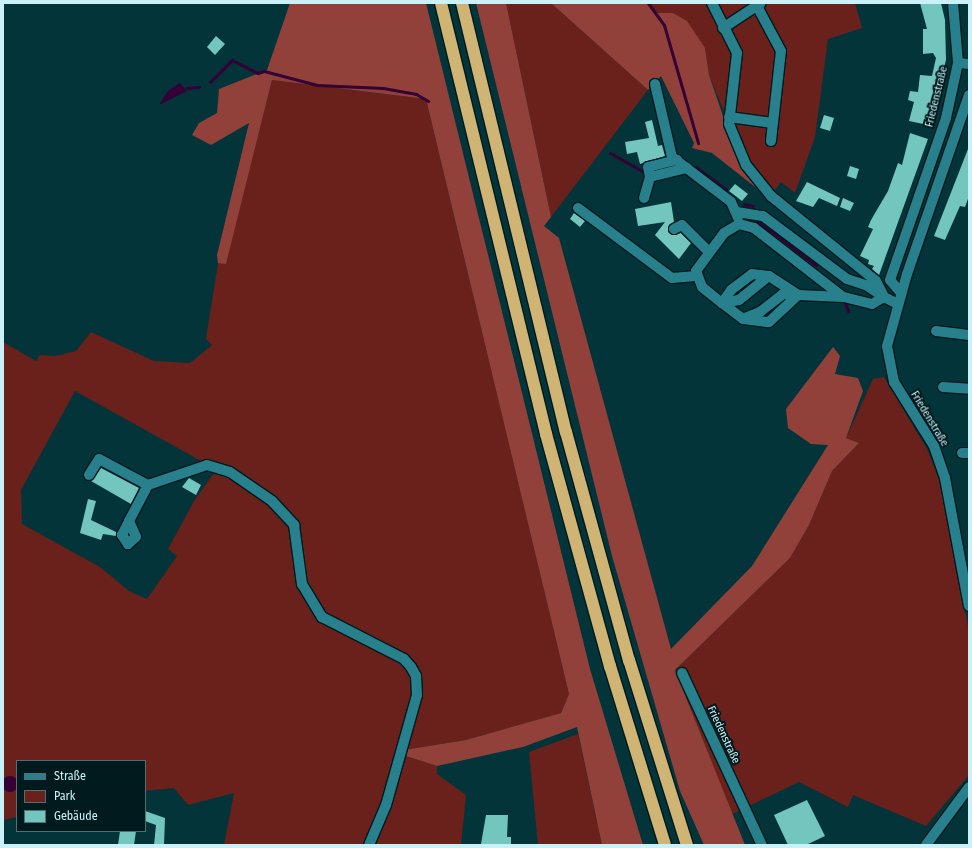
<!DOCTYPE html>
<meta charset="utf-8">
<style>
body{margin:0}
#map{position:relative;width:972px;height:848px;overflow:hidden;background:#02343a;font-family:"Fira Sans Condensed",sans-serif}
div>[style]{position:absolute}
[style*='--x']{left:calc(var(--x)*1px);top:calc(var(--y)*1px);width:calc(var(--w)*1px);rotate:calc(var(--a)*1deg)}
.green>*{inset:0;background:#6a201b}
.forest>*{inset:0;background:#914139}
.water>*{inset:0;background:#340035}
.round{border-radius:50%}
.stream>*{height:3px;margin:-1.5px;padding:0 1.5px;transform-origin:1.5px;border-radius:1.5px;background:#340035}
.building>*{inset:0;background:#72c6be}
.roads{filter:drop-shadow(1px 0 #001a1d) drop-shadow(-1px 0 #001a1d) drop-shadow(0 1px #001a1d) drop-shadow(0 -1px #001a1d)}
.minor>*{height:10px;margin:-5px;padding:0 5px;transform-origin:5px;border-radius:5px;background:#27808c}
.highway>*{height:12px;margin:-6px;padding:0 6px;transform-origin:6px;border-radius:6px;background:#d0b473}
span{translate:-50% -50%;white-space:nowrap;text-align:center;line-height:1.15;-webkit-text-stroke:4px #001a1d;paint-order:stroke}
.street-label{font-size:11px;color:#c9f1f7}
.frame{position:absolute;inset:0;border:4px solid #c9f1f7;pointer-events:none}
.legend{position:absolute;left:16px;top:760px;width:130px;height:72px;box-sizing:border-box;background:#001a1d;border:1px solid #507074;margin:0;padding:5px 7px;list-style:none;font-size:12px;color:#c9f1f7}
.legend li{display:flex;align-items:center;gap:8px;height:20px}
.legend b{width:20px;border:1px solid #507074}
</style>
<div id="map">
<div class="green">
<i style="clip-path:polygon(506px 3px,551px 3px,648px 90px,551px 217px)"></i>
<i style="clip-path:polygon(649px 3px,855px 3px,862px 28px,828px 39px,815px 137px,795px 193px,781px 182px,769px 198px,741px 162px,728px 136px,725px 114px,709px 75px,705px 48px,673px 13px,657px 13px)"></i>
<i style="clip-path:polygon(evenodd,272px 80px,426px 99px,569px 694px,561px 713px,466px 740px,404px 750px,403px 755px,437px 766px,437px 774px,466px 795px,461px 845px,224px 845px,234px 793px,188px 805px,174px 788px,145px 791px,145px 761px,17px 761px,17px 817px,3px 820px,3px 342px,36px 361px,40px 355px,55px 356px,76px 351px,91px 332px,154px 361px,190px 363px,212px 345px,206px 339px,218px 263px,226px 263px,272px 80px,75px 391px,203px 462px,205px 469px,214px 473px,194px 501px,168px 549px,177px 556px,147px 599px,129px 591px,100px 567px,22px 524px,21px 490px,75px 391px)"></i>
<i style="clip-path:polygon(884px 377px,927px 449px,939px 479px,969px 631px,969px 775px,926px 826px,853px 795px,848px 807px,799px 782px,732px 814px,675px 670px,790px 558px,809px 525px,832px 471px,859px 443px,846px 438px,873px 379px)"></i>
<i style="clip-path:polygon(578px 734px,602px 845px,538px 845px,529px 752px)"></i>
</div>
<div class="forest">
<i style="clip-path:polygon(290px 3px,426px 3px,590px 669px,643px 845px,602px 845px,577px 727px,523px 747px,437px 766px,403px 755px,404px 750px,466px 740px,561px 713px,569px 694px,426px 99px,272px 80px,226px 264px,218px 263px,217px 255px,249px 123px,211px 145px,192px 135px,199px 123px,217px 113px,219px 89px,267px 70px)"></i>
<i style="clip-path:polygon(476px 3px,506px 3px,551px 217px,544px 226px,559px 238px,671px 649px,752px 566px,828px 445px,811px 444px,788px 428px,786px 409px,833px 347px,840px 356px,835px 374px,858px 378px,863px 391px,846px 438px,859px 443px,832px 471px,809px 525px,790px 558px,675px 670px,745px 845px,704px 845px,680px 791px,612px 556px)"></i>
<i style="clip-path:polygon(551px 3px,649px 3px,657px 13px,673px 13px,687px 21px,705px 48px,709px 75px,734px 148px,769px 198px,712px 153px,692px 148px,694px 143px,661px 76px,648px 90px)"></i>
</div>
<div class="water">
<i style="clip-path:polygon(180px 83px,187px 91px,159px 105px,168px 91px)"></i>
<i class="round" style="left:2px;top:776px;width:16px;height:16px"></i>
</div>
<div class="stream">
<i style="--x:648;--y:3;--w:27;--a:54"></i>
<i style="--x:664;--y:25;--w:123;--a:73.9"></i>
<i style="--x:210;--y:82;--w:31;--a:-45"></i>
<i style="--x:232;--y:60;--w:29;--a:27"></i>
<i style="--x:258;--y:73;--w:6;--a:-18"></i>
<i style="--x:264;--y:71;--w:55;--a:14.8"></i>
<i style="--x:317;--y:85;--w:66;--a:2.6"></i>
<i style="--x:383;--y:88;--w:34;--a:10"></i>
<i style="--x:416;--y:94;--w:14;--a:30"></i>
<i style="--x:187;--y:88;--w:12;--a:-5"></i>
<i style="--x:610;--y:153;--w:37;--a:29"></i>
<i style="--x:696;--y:167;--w:38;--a:37"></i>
<i style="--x:744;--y:204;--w:9;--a:13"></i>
<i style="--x:756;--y:220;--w:75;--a:36.9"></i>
<i style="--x:845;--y:303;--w:9;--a:69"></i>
</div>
<div class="building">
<i style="clip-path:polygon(920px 3px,941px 3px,945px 20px,946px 60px,936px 97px,933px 126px,909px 121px,914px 102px,908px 100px,910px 91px,918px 92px,920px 75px,932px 76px,936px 58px,933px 53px,923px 54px,923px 29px,927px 29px)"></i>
<i style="clip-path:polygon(216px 36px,225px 44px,215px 55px,207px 47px)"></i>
<i style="clip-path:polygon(824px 115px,834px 118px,830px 131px,820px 128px)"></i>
<i style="clip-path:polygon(652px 120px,658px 146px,662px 145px,665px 156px,640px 164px,637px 152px,627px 154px,625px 142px,649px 138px,645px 122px)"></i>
<i style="clip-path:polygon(910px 133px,928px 139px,879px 275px,872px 269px,874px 266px,868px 264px,869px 260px,860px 256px,873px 229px,868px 227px,871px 220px,888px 191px,898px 163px,902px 165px)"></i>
<i style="clip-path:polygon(968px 149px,969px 196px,965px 207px,960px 206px,945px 240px,934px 236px)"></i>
<i style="clip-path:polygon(850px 166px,859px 169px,856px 179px,847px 176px)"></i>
<i style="clip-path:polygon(807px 182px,840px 198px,837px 206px,819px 198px,813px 207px,796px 201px)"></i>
<i style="clip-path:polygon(735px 184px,748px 194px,742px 201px,729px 191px)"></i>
<i style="clip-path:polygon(843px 198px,854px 203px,850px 211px,840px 207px)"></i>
<i style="clip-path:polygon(671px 202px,674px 222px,668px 232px,673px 235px,681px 233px,691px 243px,679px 259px,655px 235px,665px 222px,638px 226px,635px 209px)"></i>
<i style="clip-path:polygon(574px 213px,585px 221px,580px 227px,570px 219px)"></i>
<i style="clip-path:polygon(101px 468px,139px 488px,131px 504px,91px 481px)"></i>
<i style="clip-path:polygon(189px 478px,201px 485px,196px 495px,182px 487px)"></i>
<i style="clip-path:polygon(88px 499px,96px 501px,91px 520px,116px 532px,116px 536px,103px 534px,101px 540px,80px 533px)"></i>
<i style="clip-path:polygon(807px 800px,825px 836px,806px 845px,788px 845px,774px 815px)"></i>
<i style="clip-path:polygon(145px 811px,165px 818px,164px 845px,154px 845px,156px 825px,145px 821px)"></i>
<i style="clip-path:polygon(486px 815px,508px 815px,507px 837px,511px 837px,511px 845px,481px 844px)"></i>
<i style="clip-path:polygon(120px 831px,136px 831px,134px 845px,118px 845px)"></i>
</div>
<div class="roads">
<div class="minor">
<i style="--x:712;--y:3;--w:56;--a:63.4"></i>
<i style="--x:737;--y:53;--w:71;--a:96.4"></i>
<i style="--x:729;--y:124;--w:44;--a:67.5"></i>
<i style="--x:746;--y:165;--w:40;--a:51"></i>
<i style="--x:771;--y:196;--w:135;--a:39"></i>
<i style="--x:876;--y:281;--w:18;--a:63"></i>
<i style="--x:884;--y:297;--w:16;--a:27"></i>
<i style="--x:953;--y:3;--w:60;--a:85.2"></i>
<i style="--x:723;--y:28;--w:45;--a:-33.3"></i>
<i style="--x:655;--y:84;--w:75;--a:76.9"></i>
<i style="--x:672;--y:157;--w:74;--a:37.3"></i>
<i style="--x:731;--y:202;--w:17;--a:66"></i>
<i style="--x:969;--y:95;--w:189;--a:109.1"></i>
<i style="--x:907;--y:274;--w:75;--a:105.5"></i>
<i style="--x:887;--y:346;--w:37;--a:79"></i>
<i style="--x:894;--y:382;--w:75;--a:58"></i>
<i style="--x:934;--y:446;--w:34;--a:71"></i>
<i style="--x:945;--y:478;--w:130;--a:79.4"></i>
<i style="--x:729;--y:117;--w:44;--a:7.8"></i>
<i style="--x:773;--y:123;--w:72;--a:-83.7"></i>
<i style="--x:781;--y:51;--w:51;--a:-118.1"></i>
<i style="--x:771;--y:141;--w:18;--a:-84"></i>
<i style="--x:650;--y:177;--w:10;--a:-101"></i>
<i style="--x:648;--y:167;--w:30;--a:-14"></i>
<i style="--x:644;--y:198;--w:22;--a:-74"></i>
<i style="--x:650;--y:177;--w:38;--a:-14"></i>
<i style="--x:578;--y:208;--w:117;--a:36.7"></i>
<i style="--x:672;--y:278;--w:24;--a:-5"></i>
<i style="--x:737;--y:212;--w:26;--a:9"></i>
<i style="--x:763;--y:216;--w:105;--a:36.9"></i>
<i style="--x:847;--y:279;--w:20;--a:18"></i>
<i style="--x:866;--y:285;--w:22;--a:34"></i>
<i style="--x:884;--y:297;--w:14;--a:150"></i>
<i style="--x:872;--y:304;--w:30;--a:-166"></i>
<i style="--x:843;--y:297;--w:113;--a:-142.2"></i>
<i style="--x:754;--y:228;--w:16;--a:-165"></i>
<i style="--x:739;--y:224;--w:17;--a:149"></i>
<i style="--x:724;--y:233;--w:47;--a:126.4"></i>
<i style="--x:696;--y:271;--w:17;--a:69"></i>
<i style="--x:702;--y:287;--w:26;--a:39"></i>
<i style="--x:722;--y:303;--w:26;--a:37"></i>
<i style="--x:743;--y:319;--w:26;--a:7"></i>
<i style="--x:769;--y:322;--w:40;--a:-43"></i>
<i style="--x:798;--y:295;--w:45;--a:2.5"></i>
<i style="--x:674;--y:229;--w:9;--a:-27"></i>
<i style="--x:682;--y:225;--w:38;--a:45"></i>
<i style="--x:901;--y:293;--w:17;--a:-130"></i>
<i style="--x:890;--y:280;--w:171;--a:-70.9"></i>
<i style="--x:946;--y:118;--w:56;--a:-77.7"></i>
<i style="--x:958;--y:63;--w:11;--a:5"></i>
<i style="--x:722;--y:303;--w:17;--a:-10"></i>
<i style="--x:739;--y:300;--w:38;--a:-39"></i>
<i style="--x:769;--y:276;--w:35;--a:33"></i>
<i style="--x:798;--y:295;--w:15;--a:-176"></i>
<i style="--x:783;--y:294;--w:29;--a:142"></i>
<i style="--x:760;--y:312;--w:18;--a:158"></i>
<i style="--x:722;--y:303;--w:16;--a:-55"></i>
<i style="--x:731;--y:290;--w:26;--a:-37"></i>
<i style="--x:752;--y:274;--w:17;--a:7"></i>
<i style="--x:936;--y:331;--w:33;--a:7"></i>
<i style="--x:943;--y:387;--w:26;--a:4"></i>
<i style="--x:962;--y:453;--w:7;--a:0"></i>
<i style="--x:89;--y:475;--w:19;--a:-58"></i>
<i style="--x:99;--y:459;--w:55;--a:28"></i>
<i style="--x:148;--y:485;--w:62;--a:-18.7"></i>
<i style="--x:207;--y:465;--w:24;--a:17"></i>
<i style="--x:230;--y:472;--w:51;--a:34.6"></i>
<i style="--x:272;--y:501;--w:33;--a:47"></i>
<i style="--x:294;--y:525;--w:60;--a:82.3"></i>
<i style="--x:302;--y:584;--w:39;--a:59"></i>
<i style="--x:322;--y:617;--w:92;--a:27.1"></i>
<i style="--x:404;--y:659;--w:11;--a:49"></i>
<i style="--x:411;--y:667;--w:10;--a:61"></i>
<i style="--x:416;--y:676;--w:19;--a:87"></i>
<i style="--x:417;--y:695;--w:114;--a:105.7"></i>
<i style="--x:386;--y:805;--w:43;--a:113"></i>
<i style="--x:129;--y:521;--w:17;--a:66"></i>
<i style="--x:136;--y:537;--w:11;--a:139"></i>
<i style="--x:128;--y:544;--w:11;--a:-124"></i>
<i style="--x:122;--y:535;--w:16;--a:-63"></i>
<i style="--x:129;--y:521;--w:41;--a:-62.2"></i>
<i style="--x:682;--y:673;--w:190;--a:65.1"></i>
<i style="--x:926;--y:845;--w:72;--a:-53.4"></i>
</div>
<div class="highway">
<i style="--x:441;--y:3;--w:444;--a:76.3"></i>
<i style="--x:546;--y:434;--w:241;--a:74.6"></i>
<i style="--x:610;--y:666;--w:187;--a:72.9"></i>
<i style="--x:462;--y:3;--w:441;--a:76.4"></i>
<i style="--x:566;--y:432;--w:237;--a:74.6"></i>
<i style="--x:629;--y:660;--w:194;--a:72.6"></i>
</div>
</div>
<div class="street-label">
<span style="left:937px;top:97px;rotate:-76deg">Friedenstraße</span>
<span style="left:929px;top:419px;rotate:59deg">Friedenstraße</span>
<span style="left:723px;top:735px;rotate:65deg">Friedenstraße</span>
</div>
<div class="frame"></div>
<ul class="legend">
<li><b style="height:5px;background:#27808c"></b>Straße</li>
<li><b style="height:11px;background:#6a201b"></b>Park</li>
<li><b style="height:11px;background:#72c6be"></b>Gebäude</li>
</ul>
</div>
